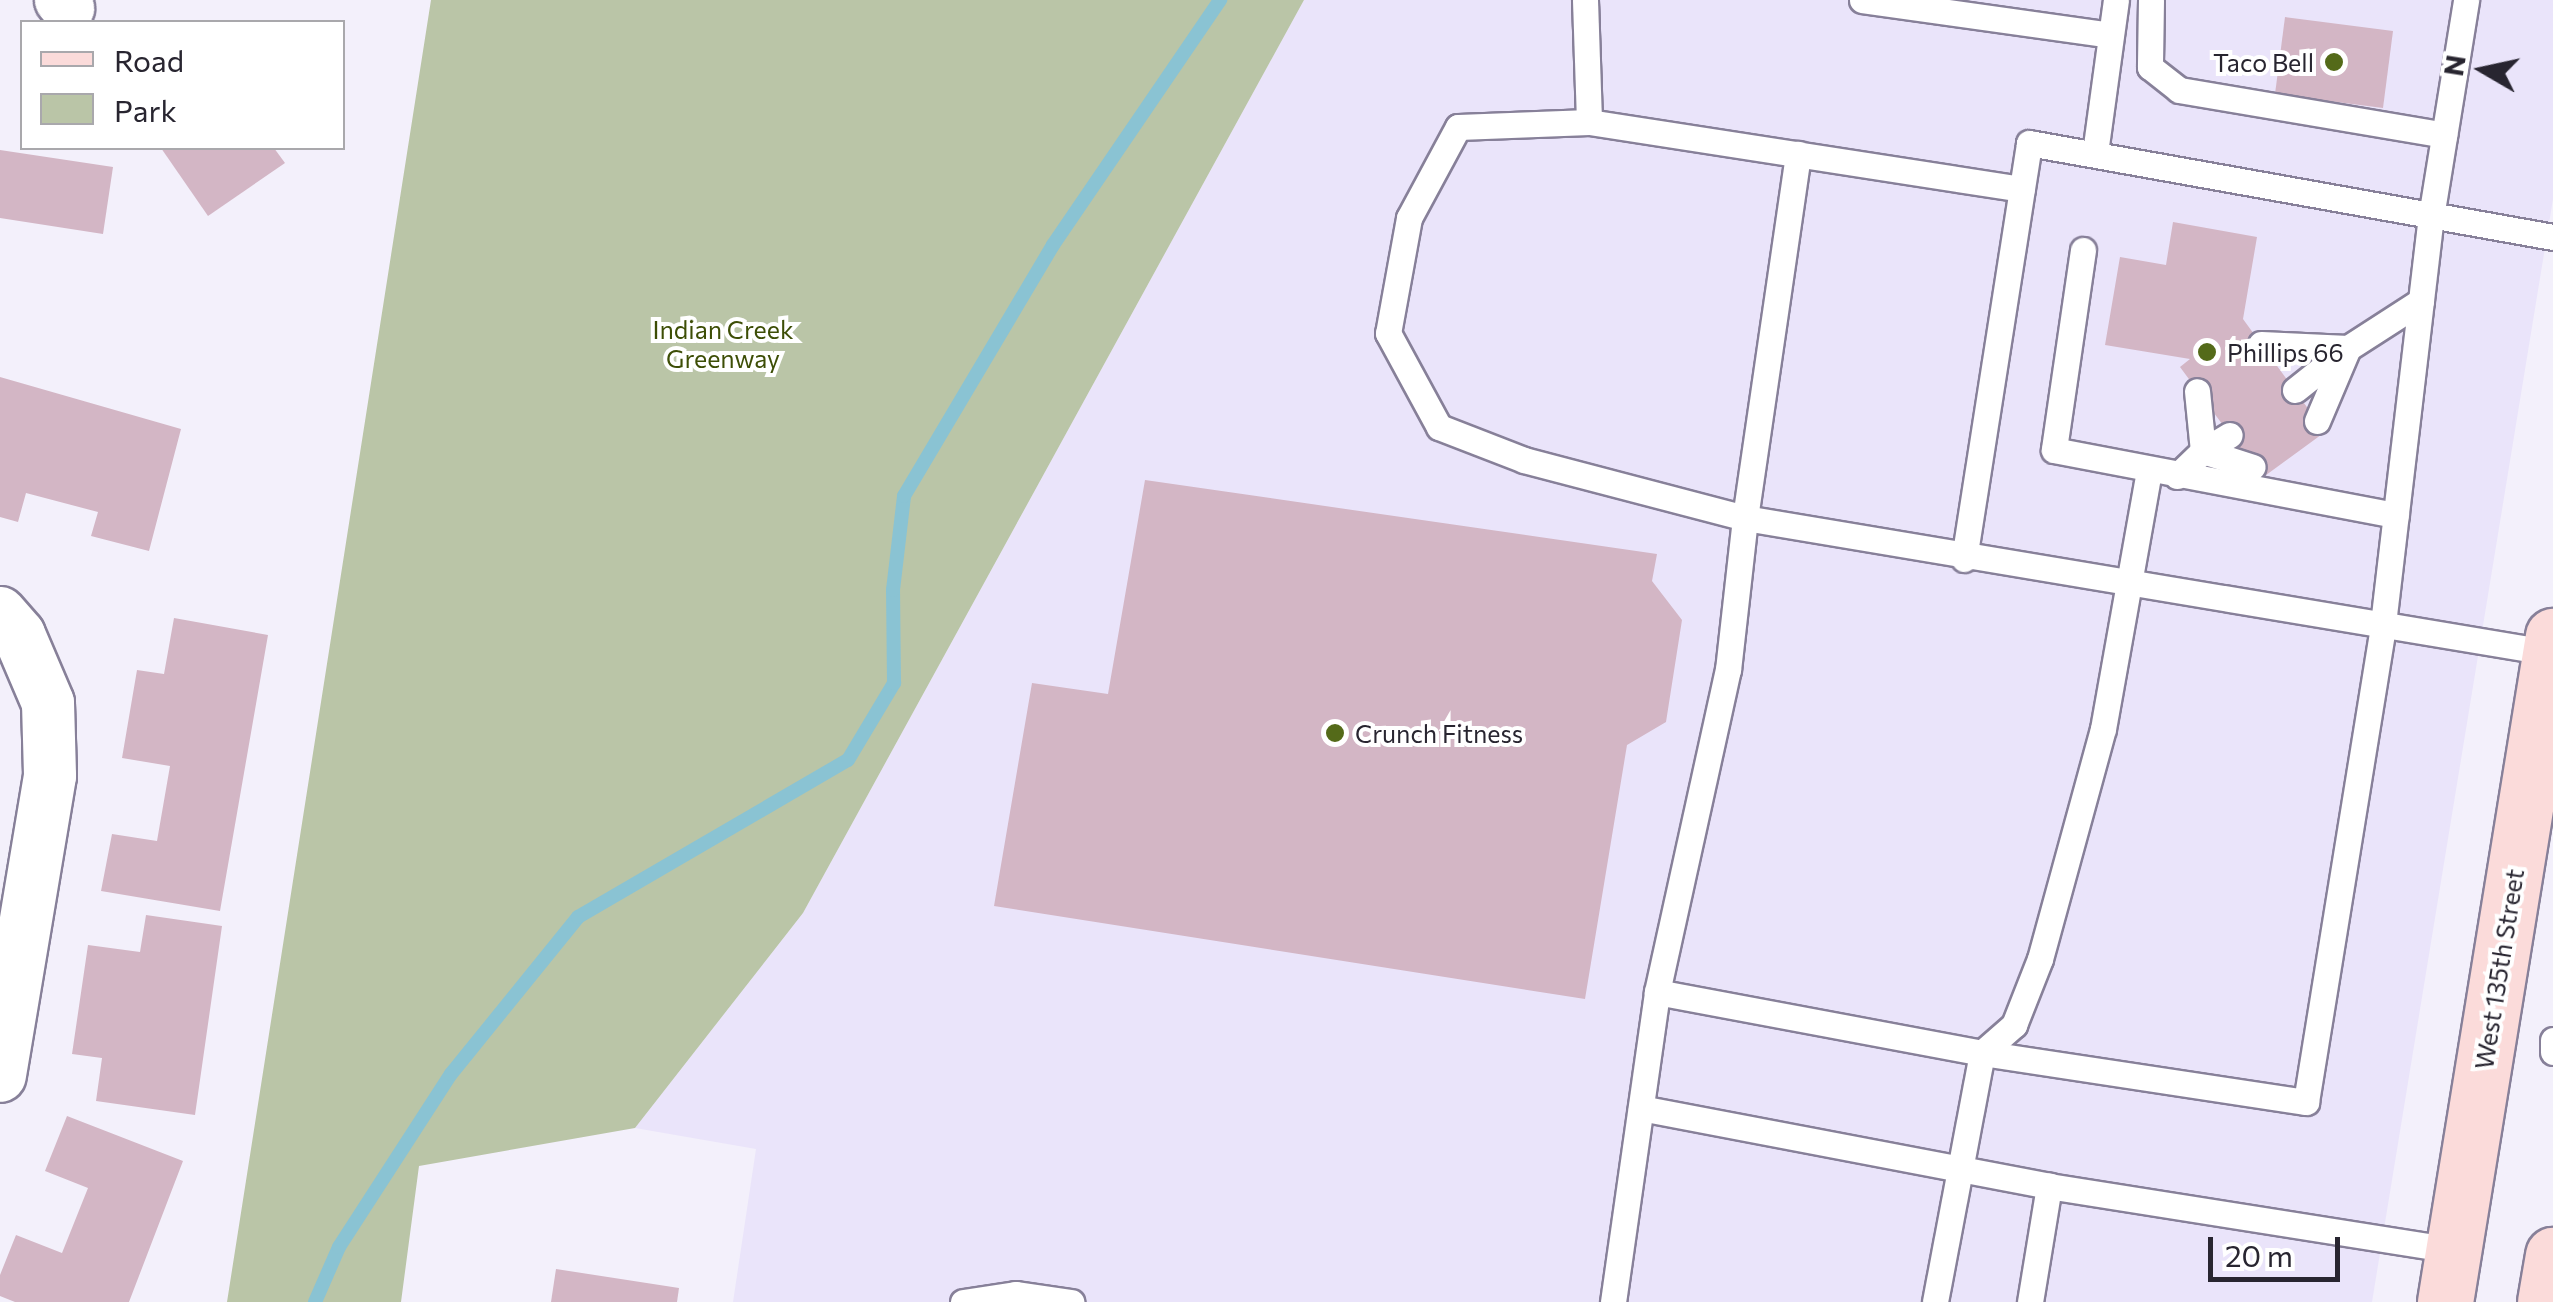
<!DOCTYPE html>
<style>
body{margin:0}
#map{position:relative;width:2553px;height:1302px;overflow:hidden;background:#f3f0fb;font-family:Commissioner,sans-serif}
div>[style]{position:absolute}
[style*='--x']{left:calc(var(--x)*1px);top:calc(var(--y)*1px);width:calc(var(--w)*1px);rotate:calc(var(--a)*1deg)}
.commercial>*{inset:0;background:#eae4fa}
.green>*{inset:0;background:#bac5a7}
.stream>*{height:14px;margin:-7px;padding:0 7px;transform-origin:7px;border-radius:7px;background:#8ac3d3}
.building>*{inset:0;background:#d3b6c5}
.roads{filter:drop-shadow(2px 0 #878099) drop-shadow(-2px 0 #878099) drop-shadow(0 2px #878099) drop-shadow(0 -2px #878099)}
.lane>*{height:25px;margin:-12.5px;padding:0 12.5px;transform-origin:12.5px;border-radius:12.5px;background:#fff}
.street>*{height:52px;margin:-26px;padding:0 26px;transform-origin:26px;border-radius:26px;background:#fff}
.primary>*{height:55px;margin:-27.5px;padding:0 27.5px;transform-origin:27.5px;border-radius:27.5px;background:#fbdbda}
.dots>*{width:28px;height:28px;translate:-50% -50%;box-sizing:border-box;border:5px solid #fff;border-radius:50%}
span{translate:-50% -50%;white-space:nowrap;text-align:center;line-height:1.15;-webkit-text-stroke:8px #fff;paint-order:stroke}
.poi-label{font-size:25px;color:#282530}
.right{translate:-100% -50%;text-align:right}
.left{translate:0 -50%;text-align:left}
.park-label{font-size:25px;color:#3d4e06}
.street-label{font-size:25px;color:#282530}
.legend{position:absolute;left:20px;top:20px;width:325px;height:130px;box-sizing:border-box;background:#fff;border:2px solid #a9a8ac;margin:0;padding:12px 18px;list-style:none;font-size:30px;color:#282530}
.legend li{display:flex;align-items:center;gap:20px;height:50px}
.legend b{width:50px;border:2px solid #a9a8ac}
.north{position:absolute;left:2433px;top:20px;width:100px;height:100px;-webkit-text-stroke:8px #fff;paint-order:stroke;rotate:279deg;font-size:28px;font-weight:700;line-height:40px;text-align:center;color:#282530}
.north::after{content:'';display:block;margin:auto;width:35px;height:45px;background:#282530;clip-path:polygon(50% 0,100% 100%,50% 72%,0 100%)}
.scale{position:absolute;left:2208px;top:1237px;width:132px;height:45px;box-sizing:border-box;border:5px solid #282530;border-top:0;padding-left:12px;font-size:30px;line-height:35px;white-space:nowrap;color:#282530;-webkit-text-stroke:8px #fff;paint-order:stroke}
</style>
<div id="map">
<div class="commercial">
<i style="clip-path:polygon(1304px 0,2553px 0,2553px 199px,2372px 1302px,733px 1302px,756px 1149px,635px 1128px,803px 913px)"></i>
</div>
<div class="green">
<i style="clip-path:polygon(431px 0,1304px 0,803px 913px,635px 1128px,419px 1166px,401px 1302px,227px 1302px)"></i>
</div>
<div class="stream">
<i style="--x:315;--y:1302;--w:60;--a:-66.4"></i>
<i style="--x:339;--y:1247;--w:206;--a:-57.1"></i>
<i style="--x:451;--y:1074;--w:202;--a:-51"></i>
<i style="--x:578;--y:917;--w:312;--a:-30.2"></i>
<i style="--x:848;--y:760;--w:90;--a:-59.1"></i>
<i style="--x:894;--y:683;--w:93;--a:-90.6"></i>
<i style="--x:893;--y:590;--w:95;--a:-83.3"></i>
<i style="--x:904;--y:496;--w:292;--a:-59.3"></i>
<i style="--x:1053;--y:245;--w:297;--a:-55.7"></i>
</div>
<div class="building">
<i style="clip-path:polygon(2285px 17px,2393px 31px,2383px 108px,2275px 94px)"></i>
<i style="clip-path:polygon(161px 148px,274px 148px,285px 163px,208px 216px)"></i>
<i style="clip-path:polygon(0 150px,113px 167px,103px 234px,0 218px)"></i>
<i style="clip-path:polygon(2173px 222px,2257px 237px,2243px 319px,2325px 432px,2262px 478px,2180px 367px,2190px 359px,2105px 345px,2120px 257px,2166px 265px)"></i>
<i style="clip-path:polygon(0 377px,181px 429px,149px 551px,91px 536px,98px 512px,26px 493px,18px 522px,0 517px)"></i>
<i style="clip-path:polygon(1145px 480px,1657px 554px,1652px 581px,1682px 620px,1666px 722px,1627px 745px,1585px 999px,994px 906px,1032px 683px,1108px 694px)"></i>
<i style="clip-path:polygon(174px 618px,268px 635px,220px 911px,101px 891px,112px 834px,157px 841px,170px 766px,122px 758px,137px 670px,164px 674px)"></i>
<i style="clip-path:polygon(146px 915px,222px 926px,195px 1115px,96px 1101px,102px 1058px,72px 1054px,88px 945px,140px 952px)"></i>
<i style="clip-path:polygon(67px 1116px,183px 1161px,129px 1302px,15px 1302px,0 1296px,0 1275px,16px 1235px,62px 1253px,88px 1188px,45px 1171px)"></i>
<i style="clip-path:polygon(556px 1269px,679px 1288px,677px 1302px,551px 1302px)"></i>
</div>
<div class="roads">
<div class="lane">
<i style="--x:1585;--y:0;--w:122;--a:88.1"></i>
<i style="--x:1589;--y:122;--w:438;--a:8.8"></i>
<i style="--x:1862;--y:0;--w:251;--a:8"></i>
<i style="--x:2151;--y:0;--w:67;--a:90.9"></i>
<i style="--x:2150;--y:67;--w:37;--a:38"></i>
<i style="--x:2179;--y:90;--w:269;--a:9.6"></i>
<i style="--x:1589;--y:122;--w:131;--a:177.8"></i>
<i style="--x:1458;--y:127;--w:103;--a:118.3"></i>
<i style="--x:1409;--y:218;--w:117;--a:100.3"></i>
<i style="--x:1388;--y:333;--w:107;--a:61.5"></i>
<i style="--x:1439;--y:427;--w:91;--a:21.2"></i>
<i style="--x:1524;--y:460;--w:228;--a:14.7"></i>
<i style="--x:1745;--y:518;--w:368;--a:-81.7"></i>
<i style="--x:2095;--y:153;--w:154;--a:-82.2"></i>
<i style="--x:2083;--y:250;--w:202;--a:98.3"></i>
<i style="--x:2054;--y:450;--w:348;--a:10.8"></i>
<i style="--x:2261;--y:344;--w:87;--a:2.6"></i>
<i style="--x:2348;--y:348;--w:87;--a:-32.8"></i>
<i style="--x:2295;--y:390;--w:63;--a:-38.5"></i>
<i style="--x:2317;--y:421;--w:79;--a:-67"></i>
<i style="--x:2203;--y:451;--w:52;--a:17.7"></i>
<i style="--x:2203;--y:451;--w:31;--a:-31"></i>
<i style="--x:2177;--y:476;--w:36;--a:-44"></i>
<i style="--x:2203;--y:451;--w:60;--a:-95.7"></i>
<i style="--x:1964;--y:559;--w:421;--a:-81.1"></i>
<i style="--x:2029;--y:143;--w:532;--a:10.17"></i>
<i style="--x:1657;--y:992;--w:331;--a:10.6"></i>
<i style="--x:1982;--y:1053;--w:253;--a:100.7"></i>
<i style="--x:2553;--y:1040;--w:12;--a:90"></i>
<i style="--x:1982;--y:1053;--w:328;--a:8.6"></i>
<i style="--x:2306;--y:1102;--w:484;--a:-80.8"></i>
<i style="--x:2383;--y:624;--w:410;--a:-83.3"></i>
<i style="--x:2431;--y:217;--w:220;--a:-80.8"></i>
<i style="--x:1982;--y:1053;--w:43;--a:-41.2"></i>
<i style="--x:2014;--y:1025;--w:71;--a:-68.5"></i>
<i style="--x:2040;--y:959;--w:238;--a:-74.7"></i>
<i style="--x:2103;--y:729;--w:262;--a:-79.9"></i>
<i style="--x:1641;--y:1108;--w:415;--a:10.8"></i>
<i style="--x:2049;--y:1186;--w:410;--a:9"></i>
<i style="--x:963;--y:1302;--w:53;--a:-8.7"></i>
<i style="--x:1015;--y:1294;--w:57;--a:8.1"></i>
<i style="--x:1613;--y:1302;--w:313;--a:-81.9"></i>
<i style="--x:1657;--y:992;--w:330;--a:-77.6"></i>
<i style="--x:1728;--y:670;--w:153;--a:-83.6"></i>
<i style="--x:1745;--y:518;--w:819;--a:9.49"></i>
<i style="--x:2030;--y:1302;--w:118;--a:-80.7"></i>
</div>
<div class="street">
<i style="--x:61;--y:0;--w:11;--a:49"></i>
<i style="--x:0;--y:613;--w:29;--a:49"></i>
<i style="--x:19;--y:635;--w:74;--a:66.9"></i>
<i style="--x:48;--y:703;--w:73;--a:88.4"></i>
<i style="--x:50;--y:776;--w:304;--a:99.5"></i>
</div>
<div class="primary">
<i style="--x:2445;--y:1302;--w:675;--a:-80.79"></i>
<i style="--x:2545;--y:1302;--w:48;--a:-80.3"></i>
</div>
</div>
<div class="dots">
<i style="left:2334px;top:62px;background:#546a19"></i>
<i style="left:2207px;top:352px;background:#546a19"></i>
<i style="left:1335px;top:733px;background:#546a19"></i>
</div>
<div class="poi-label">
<span class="right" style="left:2314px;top:62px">Taco Bell</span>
<span class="left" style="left:2227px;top:352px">Phillips 66</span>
<span class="left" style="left:1355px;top:733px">Crunch Fitness</span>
</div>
<div class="park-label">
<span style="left:723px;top:344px">Indian Creek<br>Greenway</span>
</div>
<div class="street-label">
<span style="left:2499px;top:969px;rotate:-81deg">West 135th Street</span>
</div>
<ul class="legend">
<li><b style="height:12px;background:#fbdbda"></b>Road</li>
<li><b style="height:28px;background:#bac5a7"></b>Park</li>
</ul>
<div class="north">N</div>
<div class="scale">20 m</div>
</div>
